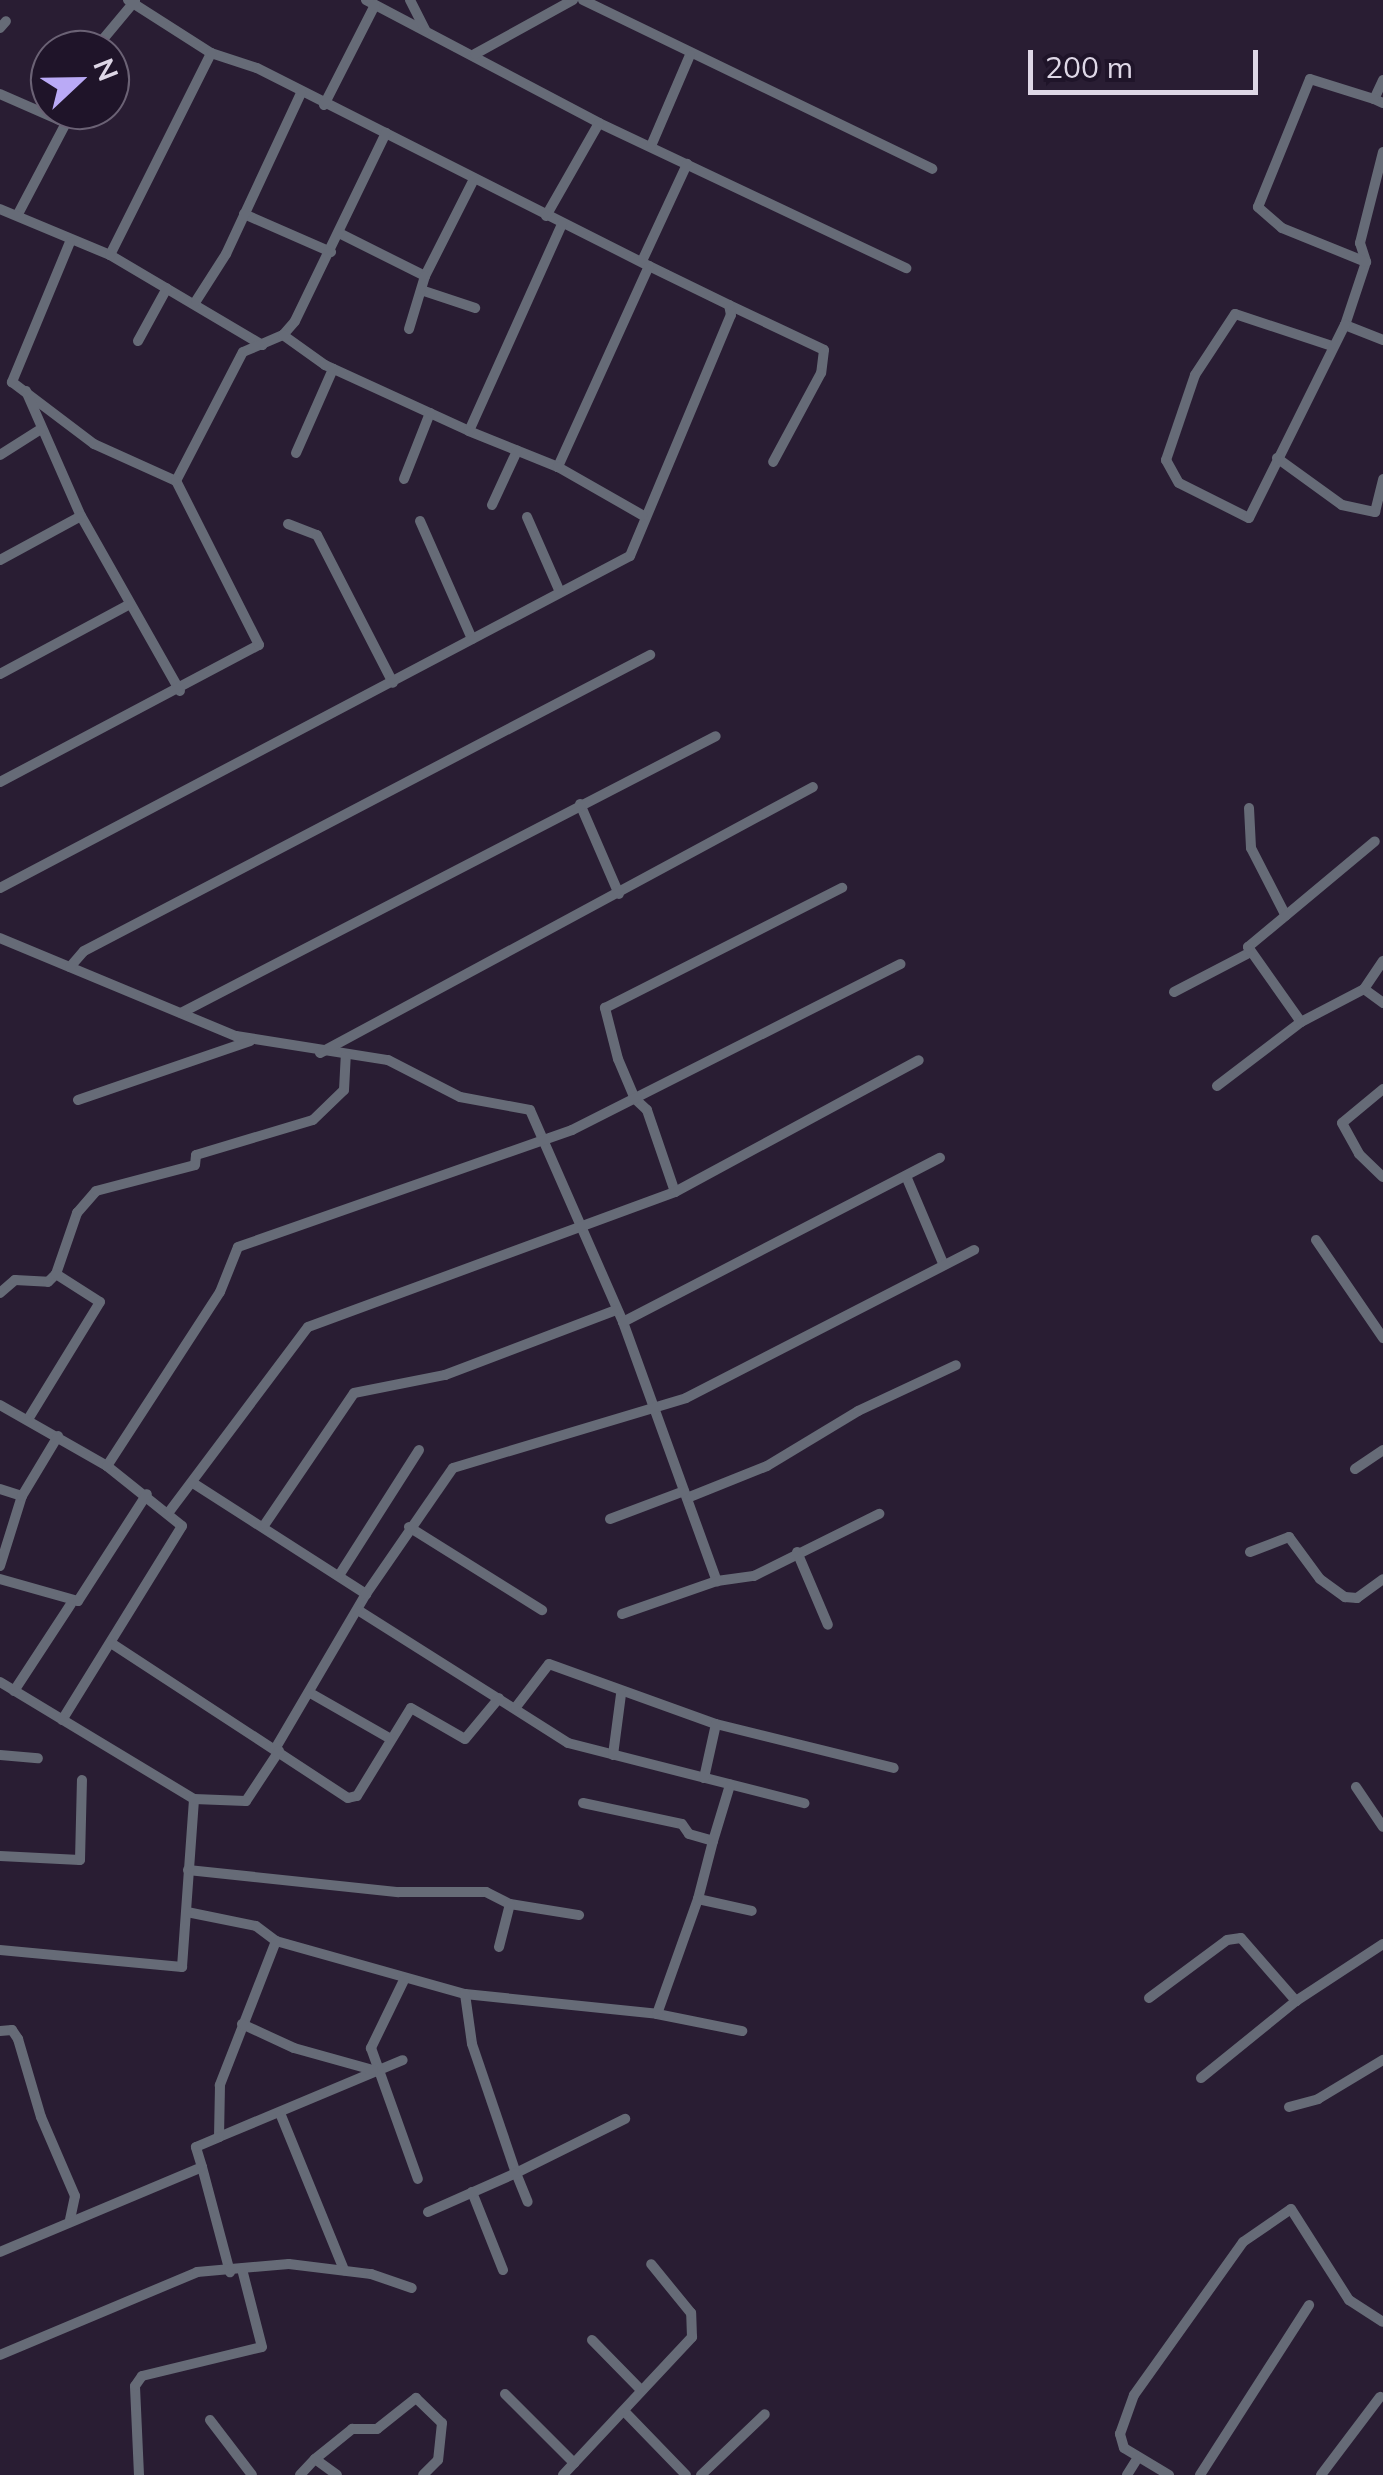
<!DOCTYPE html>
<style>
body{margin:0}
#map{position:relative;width:1383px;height:2475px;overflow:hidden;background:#291d33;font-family:Mulish,sans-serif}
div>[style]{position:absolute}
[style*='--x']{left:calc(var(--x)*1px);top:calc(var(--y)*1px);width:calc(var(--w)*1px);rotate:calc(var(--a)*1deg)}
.minor>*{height:10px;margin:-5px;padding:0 5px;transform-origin:5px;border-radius:5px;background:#666b77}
span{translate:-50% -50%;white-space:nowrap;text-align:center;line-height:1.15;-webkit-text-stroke:8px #1f1429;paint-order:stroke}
.north{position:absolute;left:30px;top:30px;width:100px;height:100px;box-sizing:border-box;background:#1f1429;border:2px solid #6b6275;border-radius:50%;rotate:68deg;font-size:28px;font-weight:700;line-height:40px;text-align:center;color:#ded7e6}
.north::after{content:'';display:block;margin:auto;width:35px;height:45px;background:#baaaf6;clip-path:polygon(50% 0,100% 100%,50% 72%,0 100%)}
.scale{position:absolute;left:1028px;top:50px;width:230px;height:45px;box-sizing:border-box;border:5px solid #ded7e6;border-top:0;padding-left:12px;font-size:30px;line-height:35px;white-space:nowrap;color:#ded7e6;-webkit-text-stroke:8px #1f1429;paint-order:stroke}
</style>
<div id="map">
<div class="minor">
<i style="--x:128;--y:0;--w:98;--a:32.6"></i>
<i style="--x:211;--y:53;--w:48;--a:18.1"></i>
<i style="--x:257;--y:68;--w:439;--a:26.8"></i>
<i style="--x:366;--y:0;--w:263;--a:27.8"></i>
<i style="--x:599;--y:123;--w:340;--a:25.3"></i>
<i style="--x:410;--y:0;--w:33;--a:63"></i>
<i style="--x:583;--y:0;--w:388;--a:25.8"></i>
<i style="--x:0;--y:28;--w:9;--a:-49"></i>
<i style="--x:94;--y:50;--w:64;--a:-50.1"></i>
<i style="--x:475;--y:54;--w:112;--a:-28.9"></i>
<i style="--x:1383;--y:80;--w:21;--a:115"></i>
<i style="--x:1374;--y:99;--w:10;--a:24"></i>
<i style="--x:0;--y:94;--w:72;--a:23.7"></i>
<i style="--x:66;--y:123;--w:103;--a:117.8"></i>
<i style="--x:324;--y:105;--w:112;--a:-63"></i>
<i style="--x:651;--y:146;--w:99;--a:-66.8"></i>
<i style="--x:1383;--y:152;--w:94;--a:104.2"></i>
<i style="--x:1360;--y:243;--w:20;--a:72"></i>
<i style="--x:1366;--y:262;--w:66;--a:108.4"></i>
<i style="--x:1345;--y:325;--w:41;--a:21.5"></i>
<i style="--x:0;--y:209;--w:119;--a:22.7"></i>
<i style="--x:110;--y:255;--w:177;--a:30.6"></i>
<i style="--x:244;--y:214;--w:95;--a:23.6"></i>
<i style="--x:546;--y:216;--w:107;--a:-60.3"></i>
<i style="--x:341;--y:234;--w:94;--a:26.6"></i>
<i style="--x:425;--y:276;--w:109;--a:-63.2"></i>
<i style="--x:70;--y:242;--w:152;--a:112.5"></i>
<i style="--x:12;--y:382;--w:103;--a:37.1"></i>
<i style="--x:94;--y:444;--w:90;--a:24.3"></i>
<i style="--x:176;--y:481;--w:145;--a:-62.6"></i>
<i style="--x:243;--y:352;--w:43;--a:-23"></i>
<i style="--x:283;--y:335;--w:18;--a:-49"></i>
<i style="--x:295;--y:321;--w:209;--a:-64.2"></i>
<i style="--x:110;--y:255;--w:226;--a:-63.4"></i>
<i style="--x:643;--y:259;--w:105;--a:-65.1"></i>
<i style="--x:1366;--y:262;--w:91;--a:-158"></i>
<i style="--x:1282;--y:228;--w:32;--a:-139"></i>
<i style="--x:1258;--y:207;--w:138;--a:-67.9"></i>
<i style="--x:1310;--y:79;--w:67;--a:17.4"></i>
<i style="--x:424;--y:291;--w:54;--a:18.4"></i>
<i style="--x:196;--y:301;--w:56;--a:-57.4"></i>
<i style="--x:226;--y:254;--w:178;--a:-65"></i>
<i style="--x:729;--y:305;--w:105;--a:25.3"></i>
<i style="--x:824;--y:350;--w:23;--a:97"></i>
<i style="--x:821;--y:373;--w:101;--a:118.3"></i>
<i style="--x:409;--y:329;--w:55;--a:-73.2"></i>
<i style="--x:283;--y:335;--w:52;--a:35.5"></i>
<i style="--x:325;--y:365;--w:158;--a:24.6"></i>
<i style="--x:138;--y:341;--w:60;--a:-61.3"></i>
<i style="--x:1332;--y:346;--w:102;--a:-161.7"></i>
<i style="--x:1235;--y:314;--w:73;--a:123.3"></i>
<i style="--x:1195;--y:375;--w:90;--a:108.8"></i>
<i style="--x:1166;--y:460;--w:26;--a:61"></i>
<i style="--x:1179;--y:483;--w:78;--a:26.6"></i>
<i style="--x:1249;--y:518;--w:216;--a:-63.6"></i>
<i style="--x:26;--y:391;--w:137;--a:66.3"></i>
<i style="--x:81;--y:516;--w:201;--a:60.5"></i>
<i style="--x:296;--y:453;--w:92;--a:-66.2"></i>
<i style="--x:0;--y:455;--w:49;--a:-32.4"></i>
<i style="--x:1277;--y:458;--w:80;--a:35.9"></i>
<i style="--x:1342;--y:505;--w:34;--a:12"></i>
<i style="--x:1375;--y:512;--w:34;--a:-76"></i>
<i style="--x:558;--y:467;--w:96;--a:-158"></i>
<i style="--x:469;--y:431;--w:227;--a:-65.8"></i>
<i style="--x:404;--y:479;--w:71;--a:-68.5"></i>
<i style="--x:492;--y:505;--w:60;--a:-65.2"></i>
<i style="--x:527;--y:517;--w:82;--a:66.3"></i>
<i style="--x:420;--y:521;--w:129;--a:66.2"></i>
<i style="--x:288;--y:524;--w:31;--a:21"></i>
<i style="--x:317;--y:535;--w:166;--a:62.8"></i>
<i style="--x:0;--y:560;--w:92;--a:-28.5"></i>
<i style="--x:0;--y:674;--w:148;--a:-28.3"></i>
<i style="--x:0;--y:782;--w:293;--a:-27.9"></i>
<i style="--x:259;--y:645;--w:184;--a:-116.8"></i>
<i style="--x:580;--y:804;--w:98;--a:66.6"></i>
<i style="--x:1249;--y:808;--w:40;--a:87.1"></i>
<i style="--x:1251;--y:848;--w:76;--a:62.8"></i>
<i style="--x:0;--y:888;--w:712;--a:-27.79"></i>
<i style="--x:630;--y:556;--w:261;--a:-67.3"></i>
<i style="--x:731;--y:315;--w:10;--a:-101"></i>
<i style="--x:729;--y:305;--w:89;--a:-154"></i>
<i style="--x:649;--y:266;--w:221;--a:114.4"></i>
<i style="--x:558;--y:467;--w:97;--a:29.7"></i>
<i style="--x:0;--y:938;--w:256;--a:22.6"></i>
<i style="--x:236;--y:1036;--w:154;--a:9"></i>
<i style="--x:388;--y:1060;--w:81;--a:27.2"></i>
<i style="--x:460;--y:1097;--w:71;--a:10.5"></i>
<i style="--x:530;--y:1110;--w:232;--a:66.3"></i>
<i style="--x:623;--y:1322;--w:276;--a:70.1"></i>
<i style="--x:717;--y:1581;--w:37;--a:-8"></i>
<i style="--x:754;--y:1576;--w:140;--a:-26.4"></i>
<i style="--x:70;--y:967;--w:21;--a:-49"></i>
<i style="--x:84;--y:951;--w:639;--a:-27.61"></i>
<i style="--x:1364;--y:989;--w:24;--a:36"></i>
<i style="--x:1174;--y:992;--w:82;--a:-27.5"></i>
<i style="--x:181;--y:1013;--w:602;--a:-27.37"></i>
<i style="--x:1301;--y:1022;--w:92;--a:-125.2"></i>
<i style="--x:1248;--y:947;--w:165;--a:-39.8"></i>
<i style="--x:320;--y:1053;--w:560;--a:-28.35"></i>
<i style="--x:1217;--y:1086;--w:106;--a:-37.3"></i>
<i style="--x:1301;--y:1022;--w:71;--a:-27.6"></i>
<i style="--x:1364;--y:989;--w:34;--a:-56"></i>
<i style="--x:1383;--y:1089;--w:53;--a:140.3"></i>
<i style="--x:1342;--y:1123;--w:35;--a:61"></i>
<i style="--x:1359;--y:1154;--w:33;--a:44"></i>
<i style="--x:78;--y:1100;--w:182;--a:-18.9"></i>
<i style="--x:906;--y:1176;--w:95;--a:67"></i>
<i style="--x:675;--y:1192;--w:87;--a:-108.9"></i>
<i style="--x:647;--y:1110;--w:16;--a:-137"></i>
<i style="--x:635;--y:1099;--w:43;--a:-113"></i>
<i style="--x:618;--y:1059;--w:53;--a:-104.3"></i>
<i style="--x:605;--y:1008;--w:266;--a:-26.9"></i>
<i style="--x:1316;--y:1240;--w:119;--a:55.6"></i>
<i style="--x:56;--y:1274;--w:65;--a:-71"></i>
<i style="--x:77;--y:1213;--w:29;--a:-49"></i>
<i style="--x:96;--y:1191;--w:102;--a:-14.7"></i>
<i style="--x:195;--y:1165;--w:10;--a:-84"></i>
<i style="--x:196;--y:1155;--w:122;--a:-16.7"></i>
<i style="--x:313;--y:1120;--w:43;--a:-44.1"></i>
<i style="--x:344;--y:1090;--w:34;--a:-87"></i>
<i style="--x:0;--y:1293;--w:20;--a:-41"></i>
<i style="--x:15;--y:1280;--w:33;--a:3"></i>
<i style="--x:48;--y:1282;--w:11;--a:-45"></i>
<i style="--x:56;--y:1274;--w:52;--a:32.5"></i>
<i style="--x:100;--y:1302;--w:136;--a:121.5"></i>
<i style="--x:623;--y:1322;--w:357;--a:-27.4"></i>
<i style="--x:0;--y:1405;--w:123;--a:29.7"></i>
<i style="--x:107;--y:1466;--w:96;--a:38.7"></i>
<i style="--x:182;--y:1526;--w:228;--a:121.7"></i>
<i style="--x:107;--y:1466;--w:207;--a:-57"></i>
<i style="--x:220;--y:1292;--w:48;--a:-68.2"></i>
<i style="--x:238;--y:1247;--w:354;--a:-19.3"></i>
<i style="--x:572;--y:1130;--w:368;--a:-26.8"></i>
<i style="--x:1355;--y:1469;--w:34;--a:-34"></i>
<i style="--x:193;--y:1483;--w:206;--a:32.7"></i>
<i style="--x:0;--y:1489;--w:23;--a:18"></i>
<i style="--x:687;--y:1498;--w:86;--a:-21.8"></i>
<i style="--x:767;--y:1466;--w:106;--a:-31.1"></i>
<i style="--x:858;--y:1411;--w:108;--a:-25.1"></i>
<i style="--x:169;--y:1512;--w:231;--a:-53.1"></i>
<i style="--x:308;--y:1327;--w:391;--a:-20.2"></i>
<i style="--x:675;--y:1192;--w:277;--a:-28.4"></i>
<i style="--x:610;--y:1519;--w:79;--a:-20.7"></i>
<i style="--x:265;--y:1524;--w:158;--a:-55.8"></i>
<i style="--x:354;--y:1393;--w:93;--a:-11.2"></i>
<i style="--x:445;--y:1375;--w:183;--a:-20.8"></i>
<i style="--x:409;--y:1527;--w:157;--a:32"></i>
<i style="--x:797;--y:1552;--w:79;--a:67"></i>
<i style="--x:1250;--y:1552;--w:42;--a:-21"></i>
<i style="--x:1289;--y:1537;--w:52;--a:53.6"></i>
<i style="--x:1320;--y:1579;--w:31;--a:36"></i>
<i style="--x:1345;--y:1597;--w:12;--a:5"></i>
<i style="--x:1357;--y:1598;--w:32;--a:-36"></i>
<i style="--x:0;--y:1566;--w:73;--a:-72.6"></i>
<i style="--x:22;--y:1496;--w:70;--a:-59"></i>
<i style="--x:340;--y:1574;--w:147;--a:-57.5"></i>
<i style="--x:0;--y:1579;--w:81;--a:15.8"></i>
<i style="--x:78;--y:1601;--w:127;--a:-57.2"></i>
<i style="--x:361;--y:1612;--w:245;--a:32.3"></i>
<i style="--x:568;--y:1743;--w:244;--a:14.3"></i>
<i style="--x:622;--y:1614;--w:101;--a:-19.2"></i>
<i style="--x:111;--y:1643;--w:283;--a:33.2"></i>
<i style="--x:348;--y:1798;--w:9;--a:-13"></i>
<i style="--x:357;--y:1796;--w:103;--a:-58.5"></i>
<i style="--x:411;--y:1708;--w:62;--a:29.9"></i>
<i style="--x:465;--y:1739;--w:53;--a:-50.3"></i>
<i style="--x:0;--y:1682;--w:227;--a:31.1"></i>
<i style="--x:14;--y:1691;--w:104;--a:-56.8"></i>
<i style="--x:312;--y:1694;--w:91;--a:29.7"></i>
<i style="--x:516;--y:1707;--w:54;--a:-52.5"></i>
<i style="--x:549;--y:1664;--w:177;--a:19.8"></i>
<i style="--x:716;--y:1724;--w:183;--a:13.9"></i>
<i style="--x:275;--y:1749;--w:180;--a:-59.6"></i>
<i style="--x:366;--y:1594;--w:153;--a:-55.4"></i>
<i style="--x:453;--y:1468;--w:243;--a:-16.7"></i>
<i style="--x:686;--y:1398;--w:324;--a:-27.2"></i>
<i style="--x:0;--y:1755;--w:38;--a:5"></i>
<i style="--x:613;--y:1755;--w:62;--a:-82.5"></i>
<i style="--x:704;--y:1778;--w:55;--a:-77.5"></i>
<i style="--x:1356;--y:1787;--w:48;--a:56"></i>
<i style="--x:583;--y:1803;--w:101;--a:12"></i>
<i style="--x:682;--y:1824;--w:12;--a:55"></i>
<i style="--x:689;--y:1834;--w:25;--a:16"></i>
<i style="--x:713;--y:1841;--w:60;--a:104.5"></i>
<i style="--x:713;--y:1841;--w:59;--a:-73.1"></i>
<i style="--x:0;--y:1856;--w:80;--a:2.9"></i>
<i style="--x:80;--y:1860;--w:80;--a:-88.6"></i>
<i style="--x:188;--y:1870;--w:212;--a:6"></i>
<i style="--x:399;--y:1892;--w:87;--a:0"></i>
<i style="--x:486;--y:1892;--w:27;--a:27"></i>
<i style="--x:510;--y:1904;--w:70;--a:9.1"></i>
<i style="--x:187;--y:1912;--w:70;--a:11.5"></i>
<i style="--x:256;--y:1926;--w:25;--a:37"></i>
<i style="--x:276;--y:1941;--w:196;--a:15.7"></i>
<i style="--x:465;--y:1994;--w:193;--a:5.9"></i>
<i style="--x:657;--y:2014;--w:87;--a:11.3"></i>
<i style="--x:276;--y:1941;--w:155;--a:111.3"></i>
<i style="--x:220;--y:2085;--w:52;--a:91.1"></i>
<i style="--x:219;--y:2137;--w:199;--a:-22.7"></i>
<i style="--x:499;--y:1947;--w:44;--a:-75.7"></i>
<i style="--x:0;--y:1950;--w:183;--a:5.3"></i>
<i style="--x:182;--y:1967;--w:168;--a:-85.9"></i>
<i style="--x:194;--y:1799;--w:52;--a:2.2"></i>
<i style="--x:246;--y:1801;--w:60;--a:-56.6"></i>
<i style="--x:404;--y:1980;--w:76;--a:115.9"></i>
<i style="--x:371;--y:2048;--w:139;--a:70.3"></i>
<i style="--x:465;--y:1994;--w:50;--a:82"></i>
<i style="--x:472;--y:2044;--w:136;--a:71.2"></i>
<i style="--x:516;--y:2173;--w:122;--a:-26.4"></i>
<i style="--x:1149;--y:1998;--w:97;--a:-36.6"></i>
<i style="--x:1227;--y:1940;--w:14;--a:-8"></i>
<i style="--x:1241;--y:1938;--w:84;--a:48.9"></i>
<i style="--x:1296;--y:2001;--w:104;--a:-33.2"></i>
<i style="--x:657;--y:2014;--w:122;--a:-70.4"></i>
<i style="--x:698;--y:1899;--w:55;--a:12.5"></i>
<i style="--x:242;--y:2024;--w:57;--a:24.8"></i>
<i style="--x:294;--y:2048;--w:82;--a:15.6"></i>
<i style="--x:0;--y:2031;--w:12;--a:-5"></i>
<i style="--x:12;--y:2030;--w:11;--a:56"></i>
<i style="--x:18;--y:2039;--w:81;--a:73.6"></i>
<i style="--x:41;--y:2117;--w:86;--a:66.7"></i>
<i style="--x:75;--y:2196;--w:24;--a:102"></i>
<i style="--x:1201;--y:2078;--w:122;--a:-39"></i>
<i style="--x:1289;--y:2107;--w:30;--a:-15"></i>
<i style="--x:1318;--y:2099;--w:76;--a:-31"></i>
<i style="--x:280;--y:2113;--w:170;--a:67.8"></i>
<i style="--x:202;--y:2167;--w:109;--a:75.1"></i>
<i style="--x:472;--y:2192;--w:84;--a:68.3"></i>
<i style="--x:428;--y:2212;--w:96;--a:-23.9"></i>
<i style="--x:516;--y:2173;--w:31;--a:68"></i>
<i style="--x:0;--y:2252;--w:219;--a:-22.8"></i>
<i style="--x:202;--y:2167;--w:21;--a:-107"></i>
<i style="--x:196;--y:2147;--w:25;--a:-23"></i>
<i style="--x:592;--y:2340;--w:70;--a:45.6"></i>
<i style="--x:0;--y:2355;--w:214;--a:-22.8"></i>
<i style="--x:197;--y:2272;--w:92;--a:-5"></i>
<i style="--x:289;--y:2264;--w:83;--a:7"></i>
<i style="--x:371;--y:2274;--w:43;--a:18.9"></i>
<i style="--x:505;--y:2394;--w:98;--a:45"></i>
<i style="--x:624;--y:2411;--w:89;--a:45.9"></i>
<i style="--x:210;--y:2420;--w:69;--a:52.6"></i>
<i style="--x:315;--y:2459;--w:48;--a:-39"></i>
<i style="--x:352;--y:2429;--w:25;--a:0"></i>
<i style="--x:377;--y:2429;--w:50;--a:-38.5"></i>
<i style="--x:416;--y:2398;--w:36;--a:44"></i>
<i style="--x:442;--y:2423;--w:37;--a:96"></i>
<i style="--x:438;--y:2460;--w:21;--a:135"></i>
<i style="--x:139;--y:2475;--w:89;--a:-92.6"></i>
<i style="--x:135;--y:2386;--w:12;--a:-55"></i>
<i style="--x:142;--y:2376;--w:123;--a:-13.6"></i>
<i style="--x:262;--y:2347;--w:81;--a:-104.4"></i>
<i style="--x:300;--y:2475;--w:22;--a:-47"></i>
<i style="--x:315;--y:2459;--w:27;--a:36"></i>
<i style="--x:563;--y:2475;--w:189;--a:-46.9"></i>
<i style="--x:692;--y:2337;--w:24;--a:-92"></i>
<i style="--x:691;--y:2313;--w:63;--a:-129.2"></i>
<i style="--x:701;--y:2475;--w:88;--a:-43.6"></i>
<i style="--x:1127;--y:2475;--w:19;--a:-58"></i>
<i style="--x:1169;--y:2475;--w:52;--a:-149"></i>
<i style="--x:1124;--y:2448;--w:15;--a:-106"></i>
<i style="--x:1120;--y:2434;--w:41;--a:-70.3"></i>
<i style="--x:1134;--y:2395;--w:188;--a:-54.5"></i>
<i style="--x:1243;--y:2242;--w:58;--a:-34.5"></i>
<i style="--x:1291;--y:2209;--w:108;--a:57.5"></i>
<i style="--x:1349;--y:2300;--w:40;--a:32.9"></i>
<i style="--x:1200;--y:2475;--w:202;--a:-57.3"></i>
<i style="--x:1321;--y:2475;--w:98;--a:-52.9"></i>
</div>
<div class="north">N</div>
<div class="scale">200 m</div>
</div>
